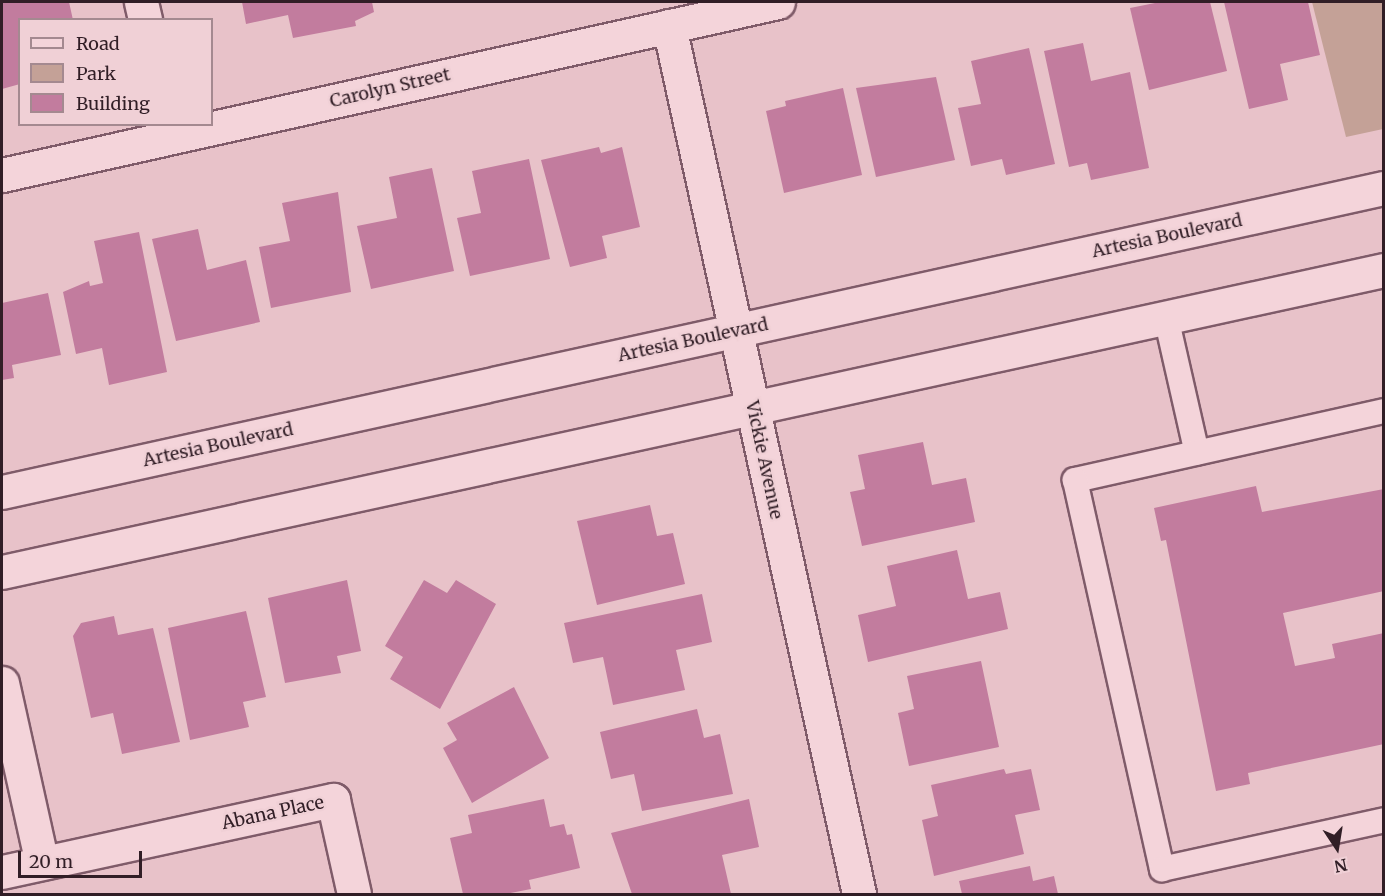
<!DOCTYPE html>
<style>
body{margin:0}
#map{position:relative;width:1385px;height:896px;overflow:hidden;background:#e8c2c9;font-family:Merriweather,serif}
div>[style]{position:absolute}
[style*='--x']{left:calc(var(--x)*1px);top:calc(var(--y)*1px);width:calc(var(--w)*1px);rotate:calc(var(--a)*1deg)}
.green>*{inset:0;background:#c4a197}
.building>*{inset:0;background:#c27c9e}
.roads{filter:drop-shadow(2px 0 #7f5b69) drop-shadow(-2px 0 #7f5b69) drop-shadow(0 2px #7f5b69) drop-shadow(0 -2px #7f5b69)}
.service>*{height:24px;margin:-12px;padding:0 12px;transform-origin:12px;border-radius:12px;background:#f4d4da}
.minor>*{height:33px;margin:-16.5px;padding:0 16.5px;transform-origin:16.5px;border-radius:16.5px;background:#f4d4da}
.secondary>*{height:33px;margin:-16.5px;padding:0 16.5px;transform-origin:16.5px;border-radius:16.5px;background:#f4d4da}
span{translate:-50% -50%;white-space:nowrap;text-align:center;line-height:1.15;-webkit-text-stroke:5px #f0d0d6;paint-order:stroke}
.street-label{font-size:18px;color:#311e26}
.frame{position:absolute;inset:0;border:3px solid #311e26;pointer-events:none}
.legend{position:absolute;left:18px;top:18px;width:195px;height:108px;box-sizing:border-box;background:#f0d0d6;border:2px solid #a48990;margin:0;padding:8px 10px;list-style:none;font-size:18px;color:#311e26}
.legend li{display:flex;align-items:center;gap:12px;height:30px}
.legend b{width:30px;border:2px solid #a48990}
.north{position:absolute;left:1307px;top:818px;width:60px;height:60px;-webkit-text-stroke:4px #f0d0d6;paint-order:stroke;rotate:168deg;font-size:16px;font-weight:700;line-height:24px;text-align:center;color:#311e26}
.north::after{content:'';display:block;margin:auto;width:21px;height:27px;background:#311e26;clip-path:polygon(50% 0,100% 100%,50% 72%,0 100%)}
.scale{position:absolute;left:18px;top:851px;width:124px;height:27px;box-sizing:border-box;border:3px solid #311e26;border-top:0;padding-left:8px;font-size:18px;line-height:21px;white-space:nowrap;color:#311e26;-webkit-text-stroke:4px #f0d0d6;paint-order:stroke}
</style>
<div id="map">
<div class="green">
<i style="clip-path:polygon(1312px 2px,1383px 2px,1383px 129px,1346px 137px)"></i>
</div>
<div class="building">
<i style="clip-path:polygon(2px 2px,69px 2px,73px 20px,20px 20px,20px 84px,2px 89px)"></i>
<i style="clip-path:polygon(242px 2px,372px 2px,374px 12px,355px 21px,356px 26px,293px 38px,288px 15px,246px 24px)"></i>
<i style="clip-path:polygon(1160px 2px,1210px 2px,1227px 71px,1149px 90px,1130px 8px)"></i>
<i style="clip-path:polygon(1224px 2px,1308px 2px,1320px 55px,1280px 64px,1288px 100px,1249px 109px)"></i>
<i style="clip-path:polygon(1083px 43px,1091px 81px,1130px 72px,1149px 168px,1091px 180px,1087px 163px,1069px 167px,1044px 51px)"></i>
<i style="clip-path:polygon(1029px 48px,1055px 164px,1006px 175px,1002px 159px,971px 166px,958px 108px,981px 104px,971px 61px)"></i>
<i style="clip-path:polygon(936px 77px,955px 160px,876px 177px,856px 88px)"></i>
<i style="clip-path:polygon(843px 88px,862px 175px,784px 193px,766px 111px,786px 106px,785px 101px)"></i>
<i style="clip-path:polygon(599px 147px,601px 153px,622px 147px,640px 227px,602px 236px,607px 258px,570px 267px,541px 160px)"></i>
<i style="clip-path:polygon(529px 159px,550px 259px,470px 276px,457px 218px,481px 213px,472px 171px)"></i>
<i style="clip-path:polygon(432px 168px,454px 271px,371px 289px,357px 226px,397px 218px,389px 177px)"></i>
<i style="clip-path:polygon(338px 192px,351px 292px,271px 308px,259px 247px,290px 241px,282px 203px)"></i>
<i style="clip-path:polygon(198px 229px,207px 270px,246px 260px,260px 322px,176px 341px,152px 239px)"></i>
<i style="clip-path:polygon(139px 232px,167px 372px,109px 385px,102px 348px,76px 354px,63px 292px,89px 281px,90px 286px,103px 283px,94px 241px)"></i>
<i style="clip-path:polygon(48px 293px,61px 355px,12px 365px,14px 378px,2px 380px,2px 303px)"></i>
<i style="clip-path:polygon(923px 442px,932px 485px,966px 478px,975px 522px,862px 546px,850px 492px,865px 489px,858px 455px)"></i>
<i style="clip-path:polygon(1256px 486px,1262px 512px,1384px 489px,1384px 591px,1283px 613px,1295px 666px,1335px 658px,1332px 644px,1384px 633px,1384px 744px,1248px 773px,1250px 784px,1216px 791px,1166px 540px,1161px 541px,1154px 508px)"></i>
<i style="clip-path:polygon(650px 505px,657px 536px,673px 533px,685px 584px,597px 605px,577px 521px)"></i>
<i style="clip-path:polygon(957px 550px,968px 599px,1000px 592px,1008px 629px,868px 662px,858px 615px,896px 606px,887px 566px)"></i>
<i style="clip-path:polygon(347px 580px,361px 651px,337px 656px,341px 673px,285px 683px,268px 598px)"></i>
<i style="clip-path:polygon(424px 580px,447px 593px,456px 580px,496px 604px,440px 709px,390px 679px,403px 657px,385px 646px)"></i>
<i style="clip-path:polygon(702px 594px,712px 642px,676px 650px,685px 690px,613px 705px,603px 657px,573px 663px,564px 623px)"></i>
<i style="clip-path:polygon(246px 611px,266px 697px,243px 702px,249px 727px,190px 740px,168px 628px)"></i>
<i style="clip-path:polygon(114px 616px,118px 635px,153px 628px,180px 742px,122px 754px,113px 713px,91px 718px,73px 636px,81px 623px)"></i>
<i style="clip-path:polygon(981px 661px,999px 747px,909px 766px,898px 713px,914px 709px,907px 676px)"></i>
<i style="clip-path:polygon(514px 687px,549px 758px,472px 803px,443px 748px,457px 740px,447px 723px)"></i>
<i style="clip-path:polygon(697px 709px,704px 738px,720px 734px,733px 794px,642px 811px,634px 774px,611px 779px,600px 732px)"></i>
<i style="clip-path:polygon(1004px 769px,1006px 774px,1031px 769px,1040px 810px,1015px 815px,1024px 854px,934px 876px,922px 820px,938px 816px,931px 785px)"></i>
<i style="clip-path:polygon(544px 799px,550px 827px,564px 824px,567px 835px,572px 834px,580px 868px,529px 880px,531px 889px,505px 894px,463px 894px,450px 838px,472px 833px,468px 815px)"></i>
<i style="clip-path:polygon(749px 799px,759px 847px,722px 855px,731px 894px,632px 894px,611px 833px)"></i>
<i style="clip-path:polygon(1030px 866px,1033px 881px,1054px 876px,1058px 894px,962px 894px,959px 881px)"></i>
</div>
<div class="roads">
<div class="service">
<i style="--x:1166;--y:317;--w:139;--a:77.2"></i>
<i style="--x:1384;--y:411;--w:317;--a:167.4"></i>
<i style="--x:1075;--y:480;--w:399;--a:77.4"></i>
<i style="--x:1162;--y:869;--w:227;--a:-12.4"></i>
</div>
<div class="minor">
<i style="--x:141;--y:2;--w:18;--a:77"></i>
<i style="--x:669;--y:26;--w:889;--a:77.65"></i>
<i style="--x:2;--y:175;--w:795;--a:-12.57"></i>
<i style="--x:2;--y:683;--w:184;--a:77.5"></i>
<i style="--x:2;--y:872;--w:339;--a:-12.3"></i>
<i style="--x:333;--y:800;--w:96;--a:77.4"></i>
</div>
<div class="secondary">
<i style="--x:2;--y:492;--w:1415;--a:-12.41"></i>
<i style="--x:2;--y:572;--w:1415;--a:-12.33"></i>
</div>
</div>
<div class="street-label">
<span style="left:390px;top:88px;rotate:-13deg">Carolyn Street</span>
<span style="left:1167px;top:236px;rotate:-12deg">Artesia Boulevard</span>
<span style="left:693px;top:340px;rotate:-12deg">Artesia Boulevard</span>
<span style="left:218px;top:445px;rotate:-12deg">Artesia Boulevard</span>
<span style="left:764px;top:460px;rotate:78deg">Vickie Avenue</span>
<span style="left:273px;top:813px;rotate:-12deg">Abana Place</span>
</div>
<div class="frame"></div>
<ul class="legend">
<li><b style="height:8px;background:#f4d4da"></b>Road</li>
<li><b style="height:16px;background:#c4a197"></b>Park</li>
<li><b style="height:16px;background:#c27c9e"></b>Building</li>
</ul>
<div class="north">N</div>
<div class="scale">20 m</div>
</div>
